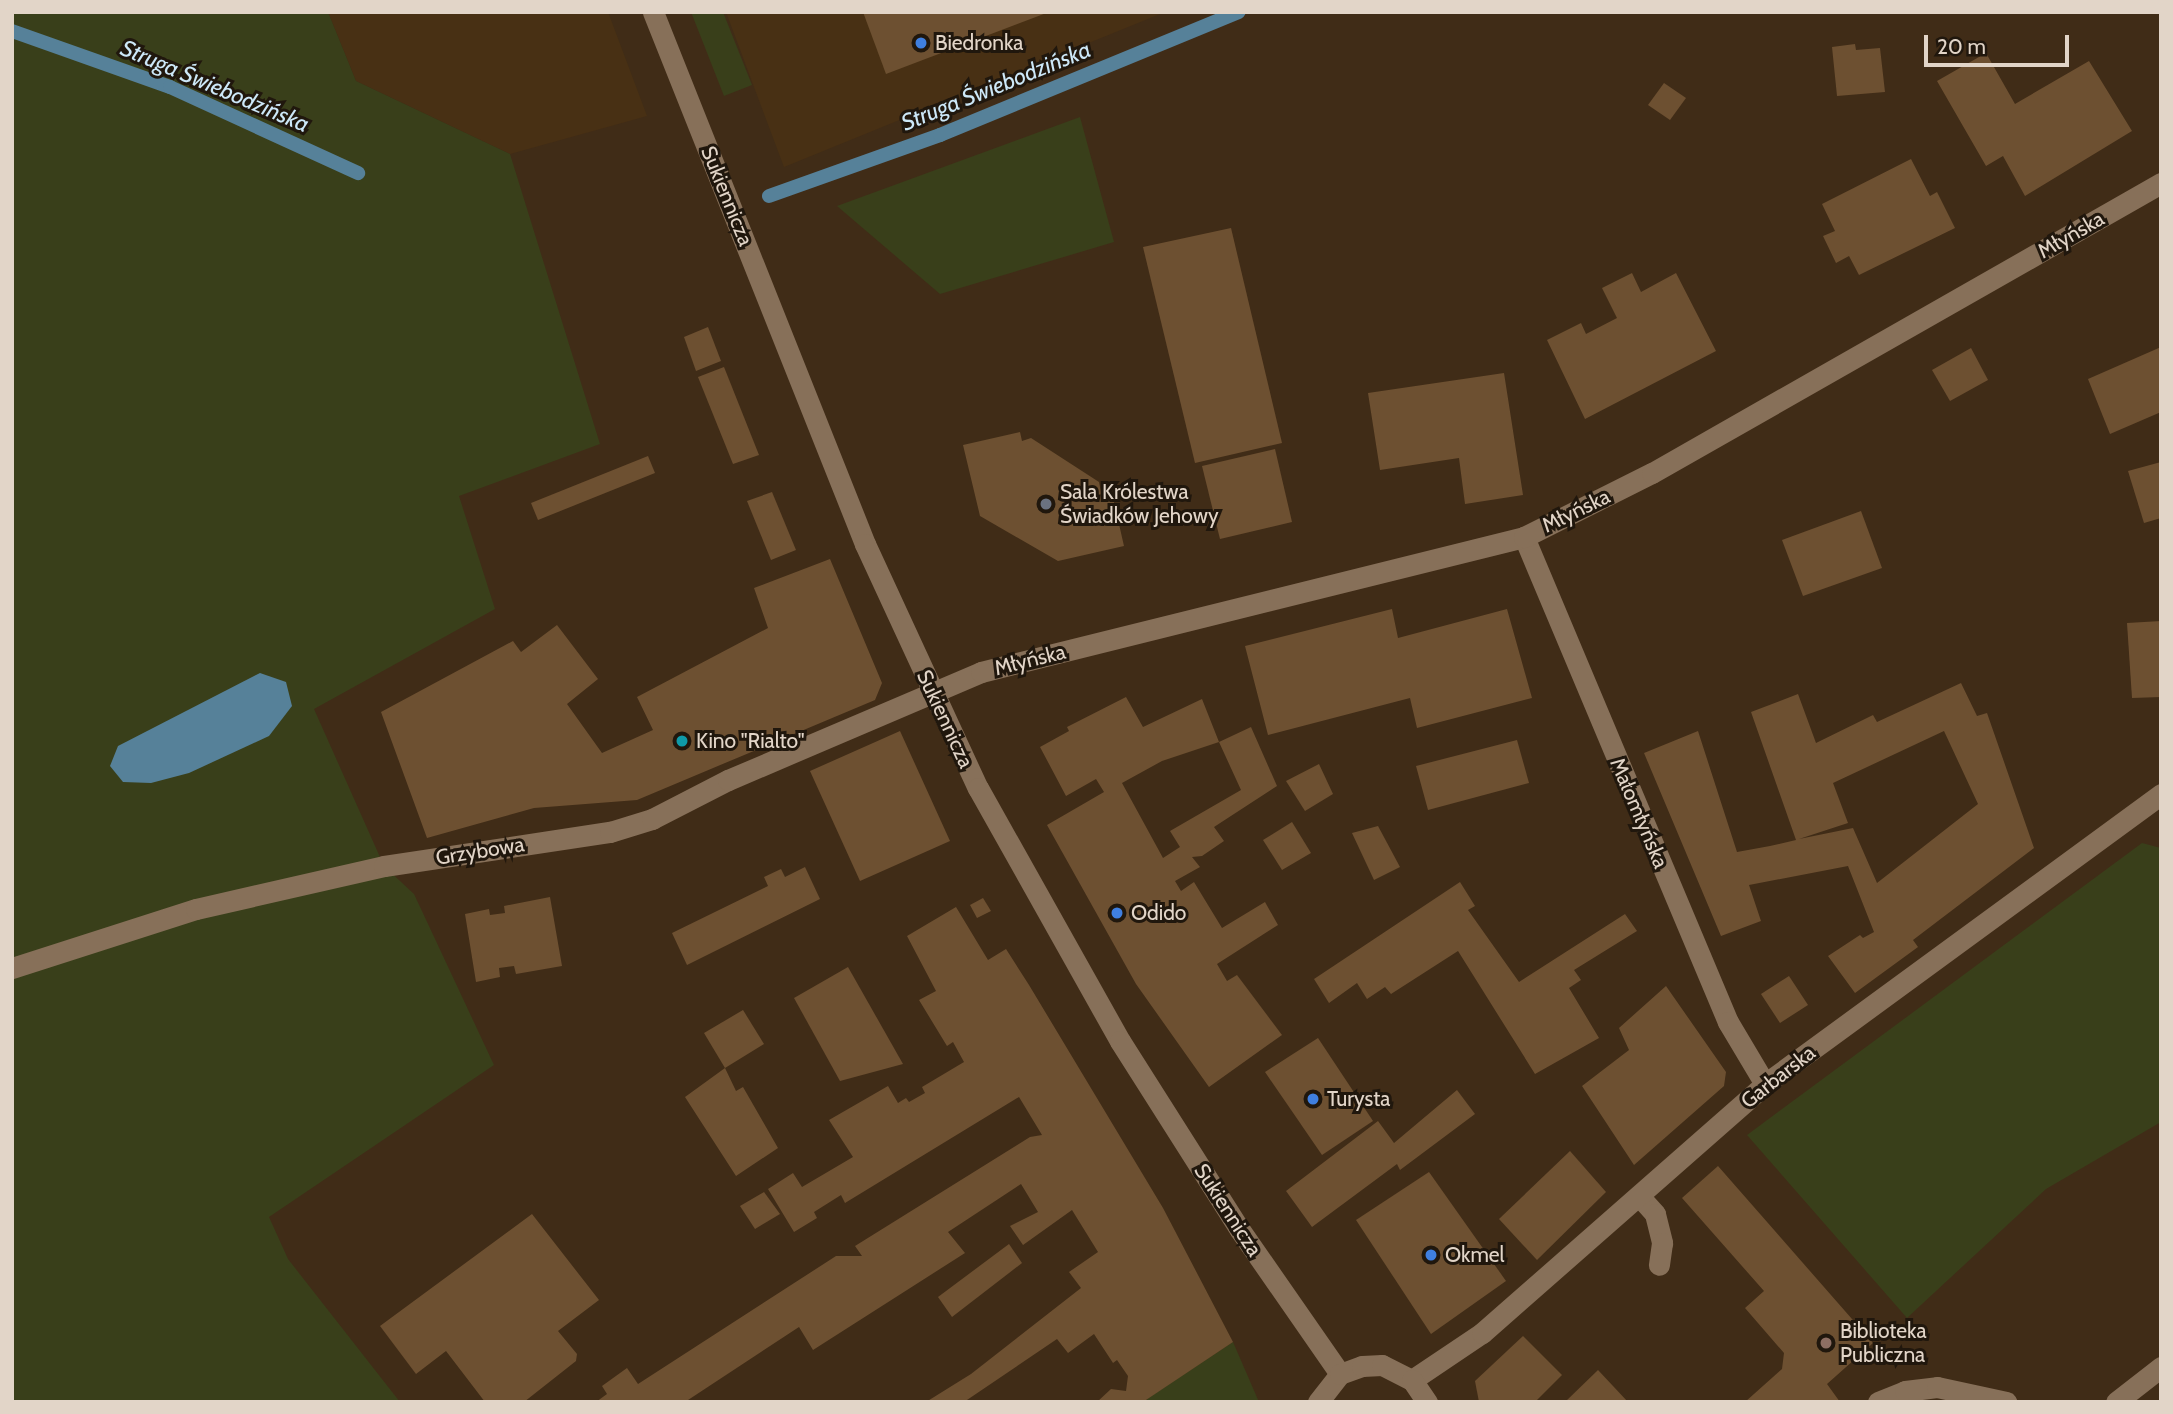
<!DOCTYPE html>
<meta charset="utf-8">
<style>
body{margin:0}
#map{position:relative;width:2173px;height:1414px;overflow:hidden;background:#402c17;font-family:Cabin,sans-serif}
div>[style]{position:absolute}
[style*='--x']{left:calc(var(--x)*1px);top:calc(var(--y)*1px);width:calc(var(--w)*1px);rotate:calc(var(--a)*1deg)}
.built>*{inset:0;background:#483014}
.green>*{inset:0;background:#393f1a}
.water>*{inset:0;background:#568199}
.stream>*{height:14px;margin:-7px;padding:0 7px;transform-origin:7px;border-radius:7px;background:#568199}
.building>*{inset:0;background:#6d5031}
.minor>*{height:21px;margin:-10.5px;padding:0 10.5px;transform-origin:10.5px;border-radius:10.5px;background:#877059}
.dots>*{width:19px;height:19px;translate:-50% -50%;box-sizing:border-box;border:4px solid #20170d;border-radius:50%}
span{translate:-50% -50%;white-space:nowrap;text-align:center;line-height:1.15;-webkit-text-stroke:6px #20170d;paint-order:stroke}
.poi-label{font-size:21px;color:#e2d5c8}
.left{translate:0 -50%;text-align:left}
.street-label{font-size:21px;color:#e2d5c8}
.water-label{font-size:23px;color:#cde8f8;font-style:italic}
.frame{position:absolute;inset:0;border:14px solid #e2d5c8;pointer-events:none}
.scale{position:absolute;left:1924px;top:35px;width:145px;height:32px;box-sizing:border-box;border:4px solid #e2d5c8;border-top:0;padding-left:9px;font-size:21px;line-height:24px;white-space:nowrap;color:#e2d5c8;-webkit-text-stroke:5px #20170d;paint-order:stroke}
</style>
<div id="map">
<div class="built">
<i style="clip-path:polygon(328px 12px,608px 12px,647px 116px,510px 154px,356px 81px)"></i>
<i style="clip-path:polygon(726px 12px,1165px 12px,784px 167px)"></i>
</div>
<div class="green">
<i style="clip-path:polygon(12px 12px,328px 12px,356px 81px,510px 154px,600px 444px,459px 496px,495px 609px,314px 709px,384px 866px,414px 894px,494px 1065px,269px 1217px,288px 1259px,400px 1402px,12px 1402px)"></i>
<i style="clip-path:polygon(691px 12px,723px 12px,752px 85px,724px 96px)"></i>
<i style="clip-path:polygon(1080px 117px,1114px 242px,940px 294px,837px 206px)"></i>
<i style="clip-path:polygon(2142px 843px,2161px 848px,2161px 1122px,2046px 1189px,1907px 1318px,1747px 1135px)"></i>
<i style="clip-path:polygon(1233px 1342px,1259px 1402px,1143px 1402px,1154px 1394px)"></i>
</div>
<div class="water">
<i style="clip-path:polygon(260px 673px,286px 682px,292px 706px,269px 736px,189px 773px,151px 783px,123px 782px,110px 766px,118px 746px)"></i>
</div>
<div class="stream">
<i style="--x:12;--y:31;--w:168;--a:19.5"></i>
<i style="--x:170;--y:87;--w:207;--a:24.6"></i>
<i style="--x:769;--y:196;--w:182;--a:-19.6"></i>
<i style="--x:940;--y:135;--w:323;--a:-22.4"></i>
</div>
<div class="building">
<i style="clip-path:polygon(863px 12px,1049px 12px,886px 74px)"></i>
<i style="clip-path:polygon(1855px 44px,1856px 50px,1880px 48px,1885px 92px,1837px 96px,1832px 47px)"></i>
<i style="clip-path:polygon(1986px 53px,2015px 104px,2089px 61px,2132px 131px,2025px 196px,2003px 156px,1986px 166px,1937px 81px)"></i>
<i style="clip-path:polygon(1664px 83px,1686px 98px,1670px 120px,1648px 105px)"></i>
<i style="clip-path:polygon(1911px 159px,1930px 196px,1937px 192px,1955px 228px,1859px 275px,1849px 256px,1836px 263px,1823px 236px,1835px 231px,1822px 204px)"></i>
<i style="clip-path:polygon(1231px 228px,1282px 443px,1195px 463px,1143px 247px)"></i>
<i style="clip-path:polygon(1632px 273px,1641px 292px,1676px 273px,1716px 351px,1585px 419px,1547px 340px,1581px 323px,1586px 334px,1617px 318px,1602px 288px)"></i>
<i style="clip-path:polygon(708px 327px,721px 361px,696px 371px,684px 337px)"></i>
<i style="clip-path:polygon(2161px 347px,2161px 412px,2110px 434px,2088px 379px)"></i>
<i style="clip-path:polygon(1971px 348px,1988px 380px,1950px 401px,1932px 370px)"></i>
<i style="clip-path:polygon(724px 367px,759px 455px,733px 464px,698px 377px)"></i>
<i style="clip-path:polygon(1504px 373px,1523px 495px,1465px 504px,1459px 458px,1380px 470px,1368px 393px)"></i>
<i style="clip-path:polygon(1020px 432px,1022px 441px,1031px 438px,1099px 482px,1101px 492px,1111px 489px,1124px 546px,1058px 561px,980px 516px,963px 445px)"></i>
<i style="clip-path:polygon(1275px 449px,1292px 522px,1220px 539px,1202px 466px)"></i>
<i style="clip-path:polygon(648px 456px,655px 473px,538px 520px,531px 503px)"></i>
<i style="clip-path:polygon(2161px 462px,2161px 518px,2144px 523px,2128px 471px)"></i>
<i style="clip-path:polygon(772px 492px,796px 550px,771px 560px,747px 501px)"></i>
<i style="clip-path:polygon(1861px 511px,1882px 568px,1803px 596px,1782px 540px)"></i>
<i style="clip-path:polygon(830px 559px,882px 683px,875px 700px,637px 800px,534px 808px,427px 838px,381px 712px,513px 641px,521px 652px,557px 625px,598px 679px,567px 704px,602px 753px,653px 730px,637px 697px,768px 628px,754px 588px)"></i>
<i style="clip-path:polygon(1392px 609px,1398px 638px,1507px 609px,1532px 698px,1417px 728px,1410px 698px,1268px 735px,1245px 646px)"></i>
<i style="clip-path:polygon(2161px 621px,2161px 697px,2132px 698px,2127px 623px)"></i>
<i style="clip-path:polygon(evenodd,1961px 683px,1977px 716px,1987px 713px,2034px 848px,1913px 940px,1918px 947px,1855px 993px,1828px 956px,1860px 935px,1863px 938px,1874px 932px,1848px 866px,1749px 885px,1761px 921px,1721px 936px,1644px 753px,1698px 731px,1737px 852px,1770px 846px,1796px 840px,1751px 712px,1798px 694px,1816px 743px,1873px 715px,1877px 722px,1961px 683px,1944px 731px,1978px 804px,1877px 883px,1853px 828px,1799px 839px,1848px 823px,1833px 783px,1944px 731px)"></i>
<i style="clip-path:polygon(evenodd,1126px 697px,1143px 727px,1202px 699px,1219px 742px,1251px 727px,1277px 786px,1214px 827px,1224px 841px,1202px 856px,1192px 857px,1200px 867px,1175px 881px,1181px 891px,1194px 882px,1222px 928px,1265px 902px,1278px 925px,1217px 964px,1227px 981px,1237px 975px,1282px 1035px,1209px 1087px,1136px 984px,1047px 825px,1104px 792px,1096px 779px,1066px 796px,1040px 747px,1069px 731px,1067px 727px,1126px 697px,1219px 742px,1241px 790px,1170px 831px,1180px 847px,1163px 858px,1122px 783px,1162px 761px,1219px 742px)"></i>
<i style="clip-path:polygon(900px 731px,950px 841px,860px 881px,810px 771px)"></i>
<i style="clip-path:polygon(1517px 740px,1529px 783px,1428px 810px,1416px 766px)"></i>
<i style="clip-path:polygon(1319px 764px,1333px 794px,1305px 811px,1286px 781px)"></i>
<i style="clip-path:polygon(1292px 822px,1311px 853px,1282px 870px,1263px 840px)"></i>
<i style="clip-path:polygon(1378px 826px,1400px 867px,1374px 880px,1352px 833px)"></i>
<i style="clip-path:polygon(805px 867px,820px 899px,687px 965px,672px 933px,768px 886px,764px 877px,781px 869px,785px 877px)"></i>
<i style="clip-path:polygon(1460px 882px,1475px 906px,1468px 910px,1519px 982px,1625px 914px,1637px 931px,1574px 970px,1581px 980px,1569px 988px,1599px 1038px,1535px 1074px,1458px 951px,1391px 994px,1385px 987px,1367px 999px,1357px 983px,1329px 1003px,1314px 979px)"></i>
<i style="clip-path:polygon(550px 897px,562px 966px,516px 974px,514px 966px,499px 968px,500px 977px,476px 982px,465px 914px,489px 909px,490px 915px,505px 913px,504px 906px)"></i>
<i style="clip-path:polygon(983px 898px,991px 911px,977px 918px,970px 905px)"></i>
<i style="clip-path:polygon(956px 907px,988px 960px,1006px 949px,1029px 985px,1163px 1208px,1233px 1342px,1143px 1402px,1097px 1402px,1111px 1389px,1126px 1391px,1128px 1376px,1117px 1360px,1113px 1363px,1094px 1334px,1068px 1353px,1057px 1339px,964px 1402px,926px 1402px,971px 1374px,1081px 1288px,1069px 1272px,1098px 1252px,1072px 1210px,1023px 1245px,1010px 1226px,1038px 1212px,1021px 1184px,948px 1232px,965px 1253px,813px 1350px,799px 1327px,685px 1402px,596px 1402px,607px 1394px,602px 1386px,627px 1368px,638px 1384px,836px 1256px,862px 1256px,855px 1246px,1030px 1137px,1042px 1135px,1019px 1097px,845px 1203px,841px 1195px,814px 1212px,817px 1218px,794px 1232px,768px 1189px,793px 1173px,802px 1187px,853px 1157px,829px 1120px,888px 1086px,898px 1103px,906px 1098px,909px 1102px,925px 1093px,922px 1087px,964px 1062px,953px 1042px,947px 1046px,919px 1000px,936px 991px,907px 936px)"></i>
<i style="clip-path:polygon(848px 967px,903px 1064px,840px 1081px,794px 998px)"></i>
<i style="clip-path:polygon(1789px 976px,1808px 1005px,1780px 1023px,1761px 994px)"></i>
<i style="clip-path:polygon(1666px 986px,1726px 1072px,1724px 1086px,1634px 1165px,1582px 1086px,1629px 1050px,1619px 1028px)"></i>
<i style="clip-path:polygon(743px 1010px,764px 1044px,725px 1068px,704px 1033px)"></i>
<i style="clip-path:polygon(1318px 1038px,1373px 1121px,1322px 1155px,1265px 1072px)"></i>
<i style="clip-path:polygon(725px 1068px,736px 1091px,743px 1087px,778px 1148px,736px 1176px,685px 1097px)"></i>
<i style="clip-path:polygon(1457px 1090px,1475px 1114px,1400px 1170px,1397px 1164px,1312px 1227px,1286px 1191px,1378px 1121px,1394px 1143px)"></i>
<i style="clip-path:polygon(1570px 1151px,1606px 1192px,1537px 1260px,1499px 1219px)"></i>
<i style="clip-path:polygon(1718px 1166px,1873px 1343px,1827px 1384px,1840px 1402px,1745px 1402px,1782px 1369px,1784px 1353px,1745px 1308px,1764px 1291px,1682px 1198px)"></i>
<i style="clip-path:polygon(1429px 1172px,1506px 1281px,1431px 1334px,1356px 1220px)"></i>
<i style="clip-path:polygon(764px 1192px,780px 1214px,755px 1229px,740px 1206px)"></i>
<i style="clip-path:polygon(532px 1214px,599px 1300px,558px 1331px,577px 1354px,576px 1361px,524px 1402px,485px 1402px,446px 1351px,416px 1374px,380px 1326px)"></i>
<i style="clip-path:polygon(1009px 1244px,1022px 1263px,952px 1317px,938px 1297px)"></i>
<i style="clip-path:polygon(1523px 1336px,1562px 1375px,1535px 1402px,1479px 1402px,1475px 1381px)"></i>
<i style="clip-path:polygon(1598px 1370px,1628px 1402px,1565px 1402px)"></i>
</div>
<div class="minor">
<i style="--x:653;--y:12;--w:573;--a:68.27"></i>
<i style="--x:865;--y:544;--w:269;--a:65.2"></i>
<i style="--x:978;--y:788;--w:290;--a:60.7"></i>
<i style="--x:1120;--y:1041;--w:224;--a:57.6"></i>
<i style="--x:1240;--y:1230;--w:175;--a:55.2"></i>
<i style="--x:1524;--y:537;--w:526;--a:67.19"></i>
<i style="--x:1728;--y:1022;--w:72;--a:59.2"></i>
<i style="--x:12;--y:968;--w:193;--a:-17.8"></i>
<i style="--x:196;--y:909;--w:193;--a:-12.9"></i>
<i style="--x:384;--y:866;--w:229;--a:-8.6"></i>
<i style="--x:610;--y:832;--w:44;--a:-17.2"></i>
<i style="--x:652;--y:819;--w:85;--a:-27.2"></i>
<i style="--x:728;--y:780;--w:275;--a:-23.1"></i>
<i style="--x:981;--y:672;--w:560;--a:-13.96"></i>
<i style="--x:1524;--y:537;--w:143;--a:-26.6"></i>
<i style="--x:1652;--y:473;--w:586;--a:-29.67"></i>
<i style="--x:1639;--y:1196;--w:24;--a:48"></i>
<i style="--x:1655;--y:1214;--w:30;--a:76"></i>
<i style="--x:1662;--y:1243;--w:22;--a:98"></i>
<i style="--x:1412;--y:1380;--w:84;--a:-33.9"></i>
<i style="--x:1482;--y:1333;--w:377;--a:-41.3"></i>
<i style="--x:1765;--y:1084;--w:491;--a:-36.2"></i>
<i style="--x:1318;--y:1402;--w:36;--a:-52"></i>
<i style="--x:1340;--y:1374;--w:23;--a:-20"></i>
<i style="--x:1362;--y:1366;--w:20;--a:-3"></i>
<i style="--x:1382;--y:1365;--w:34;--a:27"></i>
<i style="--x:1412;--y:1380;--w:27;--a:56"></i>
<i style="--x:1878;--y:1402;--w:29;--a:-22"></i>
<i style="--x:1905;--y:1391;--w:32;--a:-7"></i>
<i style="--x:1937;--y:1387;--w:71;--a:12.3"></i>
<i style="--x:2116;--y:1402;--w:57;--a:-37.9"></i>
</div>
<div class="dots">
<i style="left:921px;top:43px;background:#3f7fe0"></i>
<i style="left:1046px;top:504px;background:#6b7280"></i>
<i style="left:682px;top:741px;background:#0f9aa8"></i>
<i style="left:1117px;top:913px;background:#3f7fe0"></i>
<i style="left:1313px;top:1099px;background:#3f7fe0"></i>
<i style="left:1431px;top:1255px;background:#3f7fe0"></i>
<i style="left:1826px;top:1343px;background:#8d6e63"></i>
</div>
<div class="poi-label">
<span class="left" style="left:935px;top:43px">Biedronka</span>
<span class="left" style="left:1060px;top:504px">Sala Królestwa<br>Świadków Jehowy</span>
<span class="left" style="left:696px;top:741px">Kino "Rialto"</span>
<span class="left" style="left:1131px;top:913px">Odido</span>
<span class="left" style="left:1327px;top:1099px">Turysta</span>
<span class="left" style="left:1445px;top:1255px">Okmel</span>
<span class="left" style="left:1840px;top:1343px">Biblioteka<br>Publiczna</span>
</div>
<div class="street-label">
<span style="left:727px;top:196px;rotate:68deg">Sukiennicza</span>
<span style="left:2071px;top:235px;rotate:-30deg">Młyńska</span>
<span style="left:1576px;top:511px;rotate:-26deg">Młyńska</span>
<span style="left:1030px;top:660px;rotate:-14deg">Młyńska</span>
<span style="left:945px;top:719px;rotate:65deg">Sukiennicza</span>
<span style="left:1639px;top:813px;rotate:67deg">Małomłyńska</span>
<span style="left:480px;top:851px;rotate:-9deg">Grzybowa</span>
<span style="left:1778px;top:1077px;rotate:-38deg">Garbarska</span>
<span style="left:1228px;top:1210px;rotate:57deg">Sukiennicza</span>
</div>
<div class="water-label">
<span style="left:215px;top:86px;rotate:23deg">Struga Świebodzińska</span>
<span style="left:996px;top:86px;rotate:-22deg">Struga Świebodzińska</span>
</div>
<div class="frame"></div>
<div class="scale">20 m</div>
</div>
